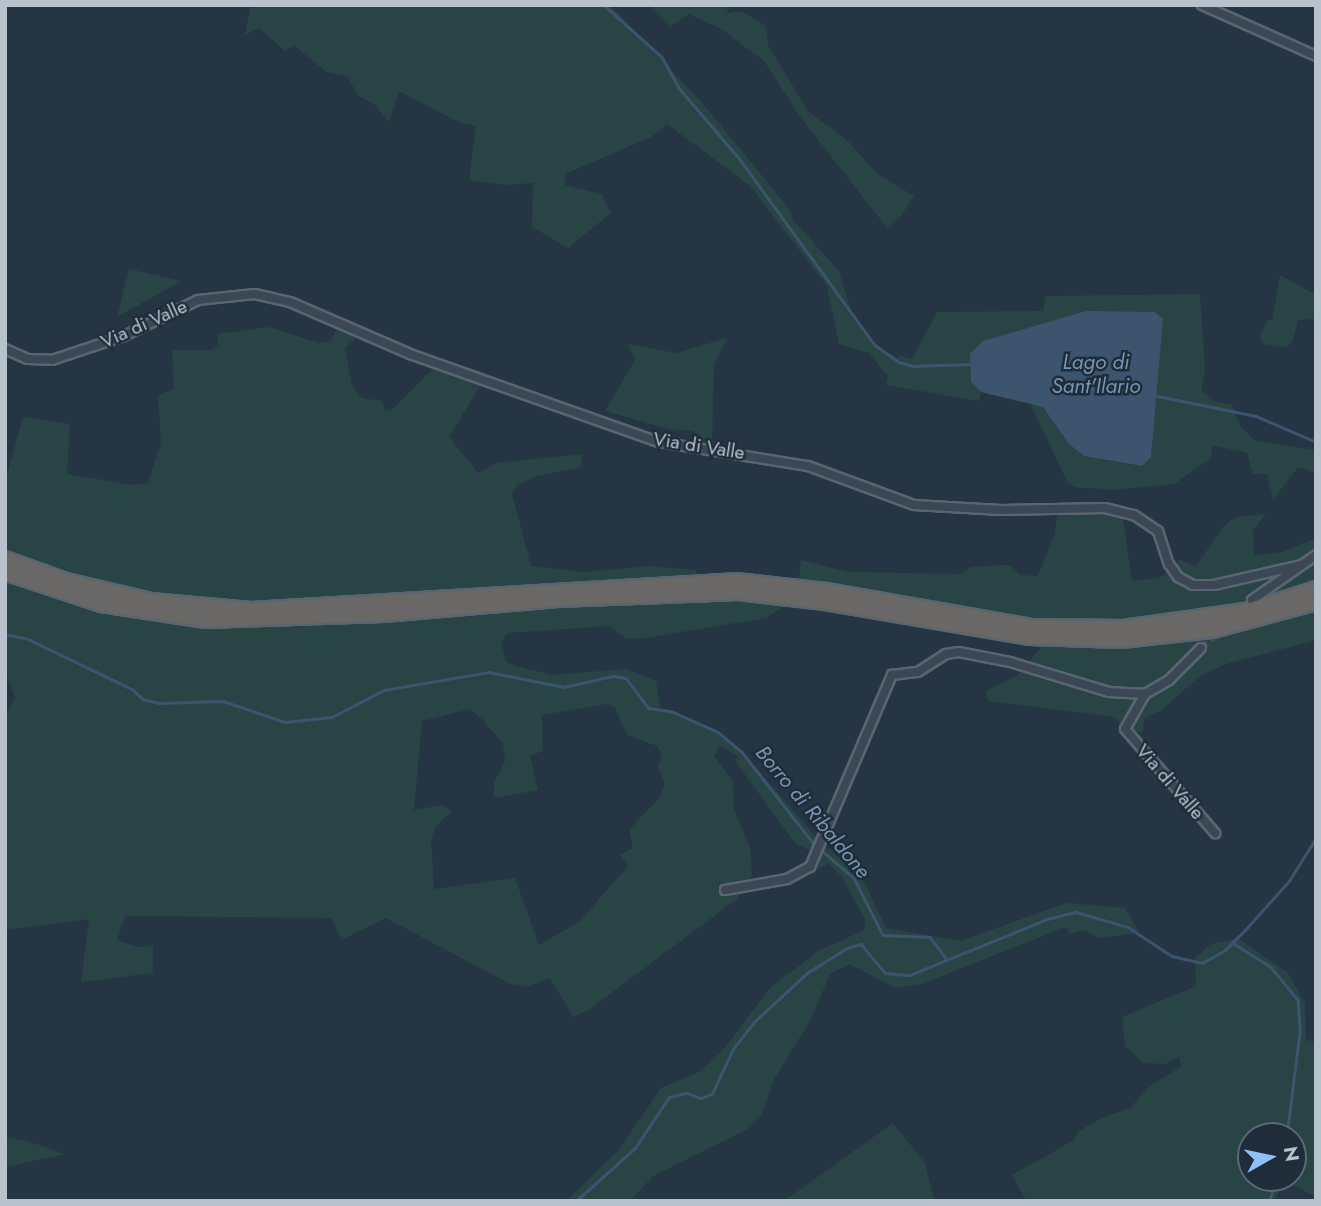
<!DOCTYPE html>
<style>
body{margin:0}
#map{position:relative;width:1321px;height:1206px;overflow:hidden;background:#263544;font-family:Jost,sans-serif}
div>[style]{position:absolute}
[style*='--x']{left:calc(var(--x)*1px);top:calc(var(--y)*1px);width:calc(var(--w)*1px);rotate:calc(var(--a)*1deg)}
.green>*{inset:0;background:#294445}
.water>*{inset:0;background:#3c546d}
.stream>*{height:2.5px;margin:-1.25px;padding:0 1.25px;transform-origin:1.25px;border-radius:1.25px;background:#3c546d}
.minor-tunnel>*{height:8px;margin-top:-4px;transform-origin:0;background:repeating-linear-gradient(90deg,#3c4a59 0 8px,transparent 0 12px)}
.roads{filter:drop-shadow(2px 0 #596571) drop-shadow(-2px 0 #596571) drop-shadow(0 2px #596571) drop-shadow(0 -2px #596571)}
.minor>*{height:8px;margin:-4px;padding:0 4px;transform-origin:4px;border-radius:4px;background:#3b4754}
.trunk>*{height:14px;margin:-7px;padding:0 7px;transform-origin:7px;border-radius:7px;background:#6a6866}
span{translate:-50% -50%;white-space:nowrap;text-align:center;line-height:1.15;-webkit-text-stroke:5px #1f2c39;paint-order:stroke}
.street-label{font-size:19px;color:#b8c2cd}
.water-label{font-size:21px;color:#7895b1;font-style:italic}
.frame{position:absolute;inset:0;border:7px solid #b8c2cd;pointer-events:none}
.north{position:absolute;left:1237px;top:1122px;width:70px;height:70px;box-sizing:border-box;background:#1f2c39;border:2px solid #5c6874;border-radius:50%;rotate:81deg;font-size:19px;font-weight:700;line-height:28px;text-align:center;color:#b8c2cd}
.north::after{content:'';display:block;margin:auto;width:24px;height:32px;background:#8fc0fb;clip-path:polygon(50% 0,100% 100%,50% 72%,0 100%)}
</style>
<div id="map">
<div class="green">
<i style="clip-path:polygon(251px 5px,610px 5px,704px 105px,791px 211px,792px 219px,839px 271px,852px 314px,875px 345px,896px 360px,899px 356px,912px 359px,937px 312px,1043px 311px,1046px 296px,1200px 294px,1205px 370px,1201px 390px,1215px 402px,1232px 404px,1240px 426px,1255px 441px,1316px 450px,1316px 473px,1298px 467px,1273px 500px,1267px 474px,1253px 474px,1247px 453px,1212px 445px,1211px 458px,1174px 484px,1113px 490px,1075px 487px,1067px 481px,1030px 404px,1043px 407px,1069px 444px,1103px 460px,1143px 466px,1086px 311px,1031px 329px,971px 382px,981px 392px,979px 401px,886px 385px,888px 376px,869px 353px,839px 344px,827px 286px,750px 186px,667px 124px,651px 137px,565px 174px,565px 185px,602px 194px,611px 213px,568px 248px,532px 227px,533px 183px,504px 185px,469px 180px,476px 126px,460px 123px,399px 91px,389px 122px,374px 104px,358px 96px,348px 77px,326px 72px,294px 45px,285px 51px,259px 28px,245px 35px)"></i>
<i style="clip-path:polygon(650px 5px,731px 5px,726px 14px,741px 11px,766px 26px,768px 45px,808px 111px,850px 143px,875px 172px,914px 196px,901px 216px,888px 229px,801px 118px,764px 61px,721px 29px,689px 14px,671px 26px)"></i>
<i style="clip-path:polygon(129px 269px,182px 281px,117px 317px)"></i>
<i style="clip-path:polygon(1280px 275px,1316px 295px,1316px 319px,1298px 320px,1292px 343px,1284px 348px,1263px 344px,1260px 336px,1267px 320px,1272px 320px)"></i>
<i style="clip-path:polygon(340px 324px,361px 333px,345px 348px,352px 386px,362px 398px,382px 401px,385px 410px,391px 411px,440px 362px,485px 378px,449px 437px,478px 473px,496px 463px,582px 454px,581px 467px,537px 476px,517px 485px,512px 494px,531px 566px,585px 572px,649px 566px,695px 570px,701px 581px,202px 608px,5px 559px,5px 482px,23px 417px,70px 424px,67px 474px,133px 485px,148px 483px,161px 443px,158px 395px,174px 389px,172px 350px,212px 350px,218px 345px,218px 334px,269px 327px,319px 343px,330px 341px)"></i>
<i style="clip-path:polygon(727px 338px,714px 365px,712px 447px,696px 446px,694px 431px,669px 429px,605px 411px,635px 360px,628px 344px,676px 353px)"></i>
<i style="clip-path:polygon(1058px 509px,1122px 512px,1132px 581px,1160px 578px,1180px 560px,1196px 566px,1223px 527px,1235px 517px,1266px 514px,1253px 530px,1254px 555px,1279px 553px,1316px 538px,1316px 589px,1288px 599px,1074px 628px,798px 587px,801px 560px,849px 572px,961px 574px,971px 567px,1000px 565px,1010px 565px,1020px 575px,1038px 576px,1055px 533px)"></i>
<i style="clip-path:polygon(evenodd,5px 572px,147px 613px,558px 599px,797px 597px,766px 618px,645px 638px,627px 639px,609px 626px,508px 633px,501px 641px,506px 662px,519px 667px,552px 675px,626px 669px,656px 681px,660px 707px,718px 732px,740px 749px,823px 845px,860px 873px,886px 928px,960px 941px,1067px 903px,1125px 908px,1140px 933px,1097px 938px,1085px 930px,1070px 934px,1066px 927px,921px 984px,895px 988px,850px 964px,830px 974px,811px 1019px,773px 1081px,762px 1115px,748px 1129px,653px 1176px,630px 1201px,566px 1201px,618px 1151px,661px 1088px,699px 1072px,723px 1050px,769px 989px,820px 950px,865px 930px,865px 920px,843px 878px,828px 863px,811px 873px,806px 871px,803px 866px,811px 851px,795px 843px,736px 762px,737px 756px,720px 746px,714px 756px,733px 781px,734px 810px,750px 847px,752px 875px,737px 899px,590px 1009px,573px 1017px,550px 978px,527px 987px,510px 984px,386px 918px,341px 940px,332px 918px,125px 916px,117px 940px,137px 947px,153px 946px,153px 973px,81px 982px,89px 919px,5px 930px,5px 717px,15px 697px,5px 671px,5px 572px,607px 704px,615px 708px,627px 735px,657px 746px,662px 754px,658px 768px,665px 784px,660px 797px,629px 830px,633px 848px,620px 855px,628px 866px,579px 922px,539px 945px,515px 878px,434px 889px,431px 839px,436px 826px,452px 811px,442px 805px,414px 810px,422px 721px,470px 709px,484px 721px,503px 744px,505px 762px,494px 782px,494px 798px,538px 790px,530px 756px,543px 751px,542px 715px,607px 704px)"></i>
<i style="clip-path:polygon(1316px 602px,1316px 640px,1226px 664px,1200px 676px,1162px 710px,1145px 718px,1142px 733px,1125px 729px,1114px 717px,988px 701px,986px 691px,1018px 675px,1049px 638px,1161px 637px)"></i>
<i style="clip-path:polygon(evenodd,1237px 938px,1288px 973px,1305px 1003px,1306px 1040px,1316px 1042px,1316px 1197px,1284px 1180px,1274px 1201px,1026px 1201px,1012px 1175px,1074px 1140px,1079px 1131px,1101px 1118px,1130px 1108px,1150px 1086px,1182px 1066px,1179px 1057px,1165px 1064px,1143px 1063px,1125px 1046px,1122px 1017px,1196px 986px,1195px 958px,1211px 944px,1237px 938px,1251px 1136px,1293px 1136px,1293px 1178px,1251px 1178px,1251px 1136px)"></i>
<i style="clip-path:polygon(893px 1123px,925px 1163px,934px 1201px,784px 1201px)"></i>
<i style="clip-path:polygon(5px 1137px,27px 1141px,66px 1154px,5px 1167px)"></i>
</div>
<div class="water">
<i style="clip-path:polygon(1086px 311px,1155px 312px,1163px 319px,1151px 457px,1142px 466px,1084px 456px,1069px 444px,1043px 407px,981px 392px,971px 382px,970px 354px,983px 341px)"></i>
</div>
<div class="stream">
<i style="--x:604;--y:5;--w:78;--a:41.9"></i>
<i style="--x:662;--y:57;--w:37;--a:61"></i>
<i style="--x:680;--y:89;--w:91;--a:49.5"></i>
<i style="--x:739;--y:158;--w:231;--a:54"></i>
<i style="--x:875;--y:345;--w:29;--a:35"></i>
<i style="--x:899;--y:362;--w:15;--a:16"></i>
<i style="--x:913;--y:366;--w:57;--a:-2"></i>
<i style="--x:1153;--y:395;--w:105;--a:11.5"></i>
<i style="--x:1256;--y:416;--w:65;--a:23.4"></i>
<i style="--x:5;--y:634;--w:24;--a:12"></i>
<i style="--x:28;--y:639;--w:115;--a:25.7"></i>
<i style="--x:132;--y:689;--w:15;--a:42"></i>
<i style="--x:143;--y:699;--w:16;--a:14"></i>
<i style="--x:159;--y:703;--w:64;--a:-1.8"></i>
<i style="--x:223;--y:701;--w:65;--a:18.7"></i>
<i style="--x:285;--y:722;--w:47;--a:-6.1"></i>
<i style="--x:332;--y:717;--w:59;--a:-27.4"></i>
<i style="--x:384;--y:690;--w:107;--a:-9.7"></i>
<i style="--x:489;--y:672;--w:76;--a:11.3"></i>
<i style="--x:564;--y:687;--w:50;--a:-12.7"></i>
<i style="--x:613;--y:676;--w:13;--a:9"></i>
<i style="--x:626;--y:678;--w:38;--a:53"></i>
<i style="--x:649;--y:708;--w:24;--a:9"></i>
<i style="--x:673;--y:712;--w:49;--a:24"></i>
<i style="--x:718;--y:732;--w:31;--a:40"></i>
<i style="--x:742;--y:752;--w:115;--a:52"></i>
<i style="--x:813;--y:843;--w:54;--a:40.5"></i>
<i style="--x:854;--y:878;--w:64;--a:63"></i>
<i style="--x:883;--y:935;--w:47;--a:2.4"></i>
<i style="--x:930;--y:937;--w:26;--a:53"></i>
<i style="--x:1233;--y:943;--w:45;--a:32.3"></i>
<i style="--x:1271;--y:967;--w:43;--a:50.7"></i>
<i style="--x:1298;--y:1000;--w:32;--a:86"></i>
<i style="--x:1300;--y:1032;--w:105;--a:97.1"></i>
<i style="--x:576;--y:1201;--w:79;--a:-41.9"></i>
<i style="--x:635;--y:1148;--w:61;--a:-56.3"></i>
<i style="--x:669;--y:1097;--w:18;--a:-13"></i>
<i style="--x:687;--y:1093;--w:15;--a:20"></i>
<i style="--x:701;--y:1098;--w:12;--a:-20"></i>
<i style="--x:712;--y:1094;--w:50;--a:-65"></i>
<i style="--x:733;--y:1049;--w:33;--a:-52"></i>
<i style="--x:753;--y:1023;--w:74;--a:-42.8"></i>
<i style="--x:807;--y:973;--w:47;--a:-32"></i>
<i style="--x:847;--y:948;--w:15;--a:-16"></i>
<i style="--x:861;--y:944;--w:38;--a:50"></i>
<i style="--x:885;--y:973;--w:25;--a:5"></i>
<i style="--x:910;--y:975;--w:148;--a:-22.2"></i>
<i style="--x:1047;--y:919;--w:30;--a:-14"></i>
<i style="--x:1076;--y:912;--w:54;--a:16.1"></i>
<i style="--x:1128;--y:927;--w:53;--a:33.4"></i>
<i style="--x:1172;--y:956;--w:31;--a:13"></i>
<i style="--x:1202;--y:963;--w:26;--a:-29"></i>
<i style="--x:1225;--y:950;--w:28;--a:-45"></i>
<i style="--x:1245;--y:930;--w:66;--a:-48.1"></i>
<i style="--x:1289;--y:881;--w:51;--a:-57.9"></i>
<i style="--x:1269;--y:1201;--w:24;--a:-71"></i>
</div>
<div class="minor-tunnel">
<i style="--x:1201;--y:648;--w:25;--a:-43"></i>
</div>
<div class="roads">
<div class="minor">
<i style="--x:1202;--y:5;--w:125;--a:24.1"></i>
<i style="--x:5;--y:349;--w:24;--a:24"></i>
<i style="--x:27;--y:359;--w:25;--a:2"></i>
<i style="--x:52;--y:360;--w:76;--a:-18.4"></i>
<i style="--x:124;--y:336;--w:82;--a:-25.9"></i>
<i style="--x:198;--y:300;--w:57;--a:-6"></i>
<i style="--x:255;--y:294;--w:36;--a:13"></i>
<i style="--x:290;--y:302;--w:131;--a:23.4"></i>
<i style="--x:410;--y:354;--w:264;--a:19.5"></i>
<i style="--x:659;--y:442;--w:151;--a:9.2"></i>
<i style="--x:808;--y:466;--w:113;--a:20.2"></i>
<i style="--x:914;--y:505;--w:87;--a:3.3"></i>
<i style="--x:1001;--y:510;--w:104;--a:-1.1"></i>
<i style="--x:1105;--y:508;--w:30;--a:14"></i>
<i style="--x:1134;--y:515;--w:29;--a:34"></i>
<i style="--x:1158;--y:531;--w:35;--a:72"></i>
<i style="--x:1169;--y:564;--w:16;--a:55"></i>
<i style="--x:1178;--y:577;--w:17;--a:28"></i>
<i style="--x:1193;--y:585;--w:21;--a:0"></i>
<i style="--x:1214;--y:585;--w:89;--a:-12.9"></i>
<i style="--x:1252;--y:600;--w:78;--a:-35.1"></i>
<i style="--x:1145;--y:694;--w:40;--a:119.7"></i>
<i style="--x:1125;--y:729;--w:138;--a:49.1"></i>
<i style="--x:725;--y:890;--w:63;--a:-10.1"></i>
<i style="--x:787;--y:879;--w:26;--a:-28"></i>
<i style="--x:810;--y:867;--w:209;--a:-66.9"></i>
<i style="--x:892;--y:675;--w:26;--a:-7"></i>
<i style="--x:918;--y:672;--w:33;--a:-33"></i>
<i style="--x:946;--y:654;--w:13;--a:-9"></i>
<i style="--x:959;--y:652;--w:52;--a:11.1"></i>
<i style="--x:1010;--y:662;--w:103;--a:16.9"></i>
<i style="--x:1109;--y:692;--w:36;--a:3"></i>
<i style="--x:1145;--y:694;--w:28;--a:-30"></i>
<i style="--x:1169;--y:680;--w:45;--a:-45"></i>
</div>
<div class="trunk">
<i style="--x:5;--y:559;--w:65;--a:19.8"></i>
<i style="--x:66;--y:581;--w:87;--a:13.2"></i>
<i style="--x:151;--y:601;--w:100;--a:5.1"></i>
<i style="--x:251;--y:610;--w:486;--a:-3.4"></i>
<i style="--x:736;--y:581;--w:91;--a:6.3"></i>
<i style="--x:826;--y:591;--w:210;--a:9.9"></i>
<i style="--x:1033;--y:627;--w:90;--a:0.6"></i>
<i style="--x:1123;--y:628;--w:129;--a:-8"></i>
<i style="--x:1251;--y:610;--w:68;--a:-17.9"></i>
<i style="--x:5;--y:572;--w:101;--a:18.4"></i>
<i style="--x:101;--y:604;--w:106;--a:8.7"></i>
<i style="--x:206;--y:620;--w:178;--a:-1.9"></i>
<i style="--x:384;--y:614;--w:175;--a:-4.9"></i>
<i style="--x:558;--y:599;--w:180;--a:-2.2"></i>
<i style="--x:738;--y:592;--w:88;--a:6.6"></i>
<i style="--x:825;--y:602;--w:208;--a:9.7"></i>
<i style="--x:1030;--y:637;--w:92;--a:1.9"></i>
<i style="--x:1122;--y:640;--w:92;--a:-6.3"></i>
<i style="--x:1213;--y:630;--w:107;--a:-15.2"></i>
</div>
</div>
<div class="street-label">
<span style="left:144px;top:324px;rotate:-24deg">Via di Valle</span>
<span style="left:699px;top:446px;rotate:9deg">Via di Valle</span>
<span style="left:1170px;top:782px;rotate:49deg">Via di Valle</span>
</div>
<div class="water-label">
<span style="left:1096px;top:374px">Lago di<br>Sant'Ilario</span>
<span style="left:813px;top:812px;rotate:50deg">Borro di Ribaldone</span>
</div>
<div class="frame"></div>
<div class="north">N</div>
</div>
